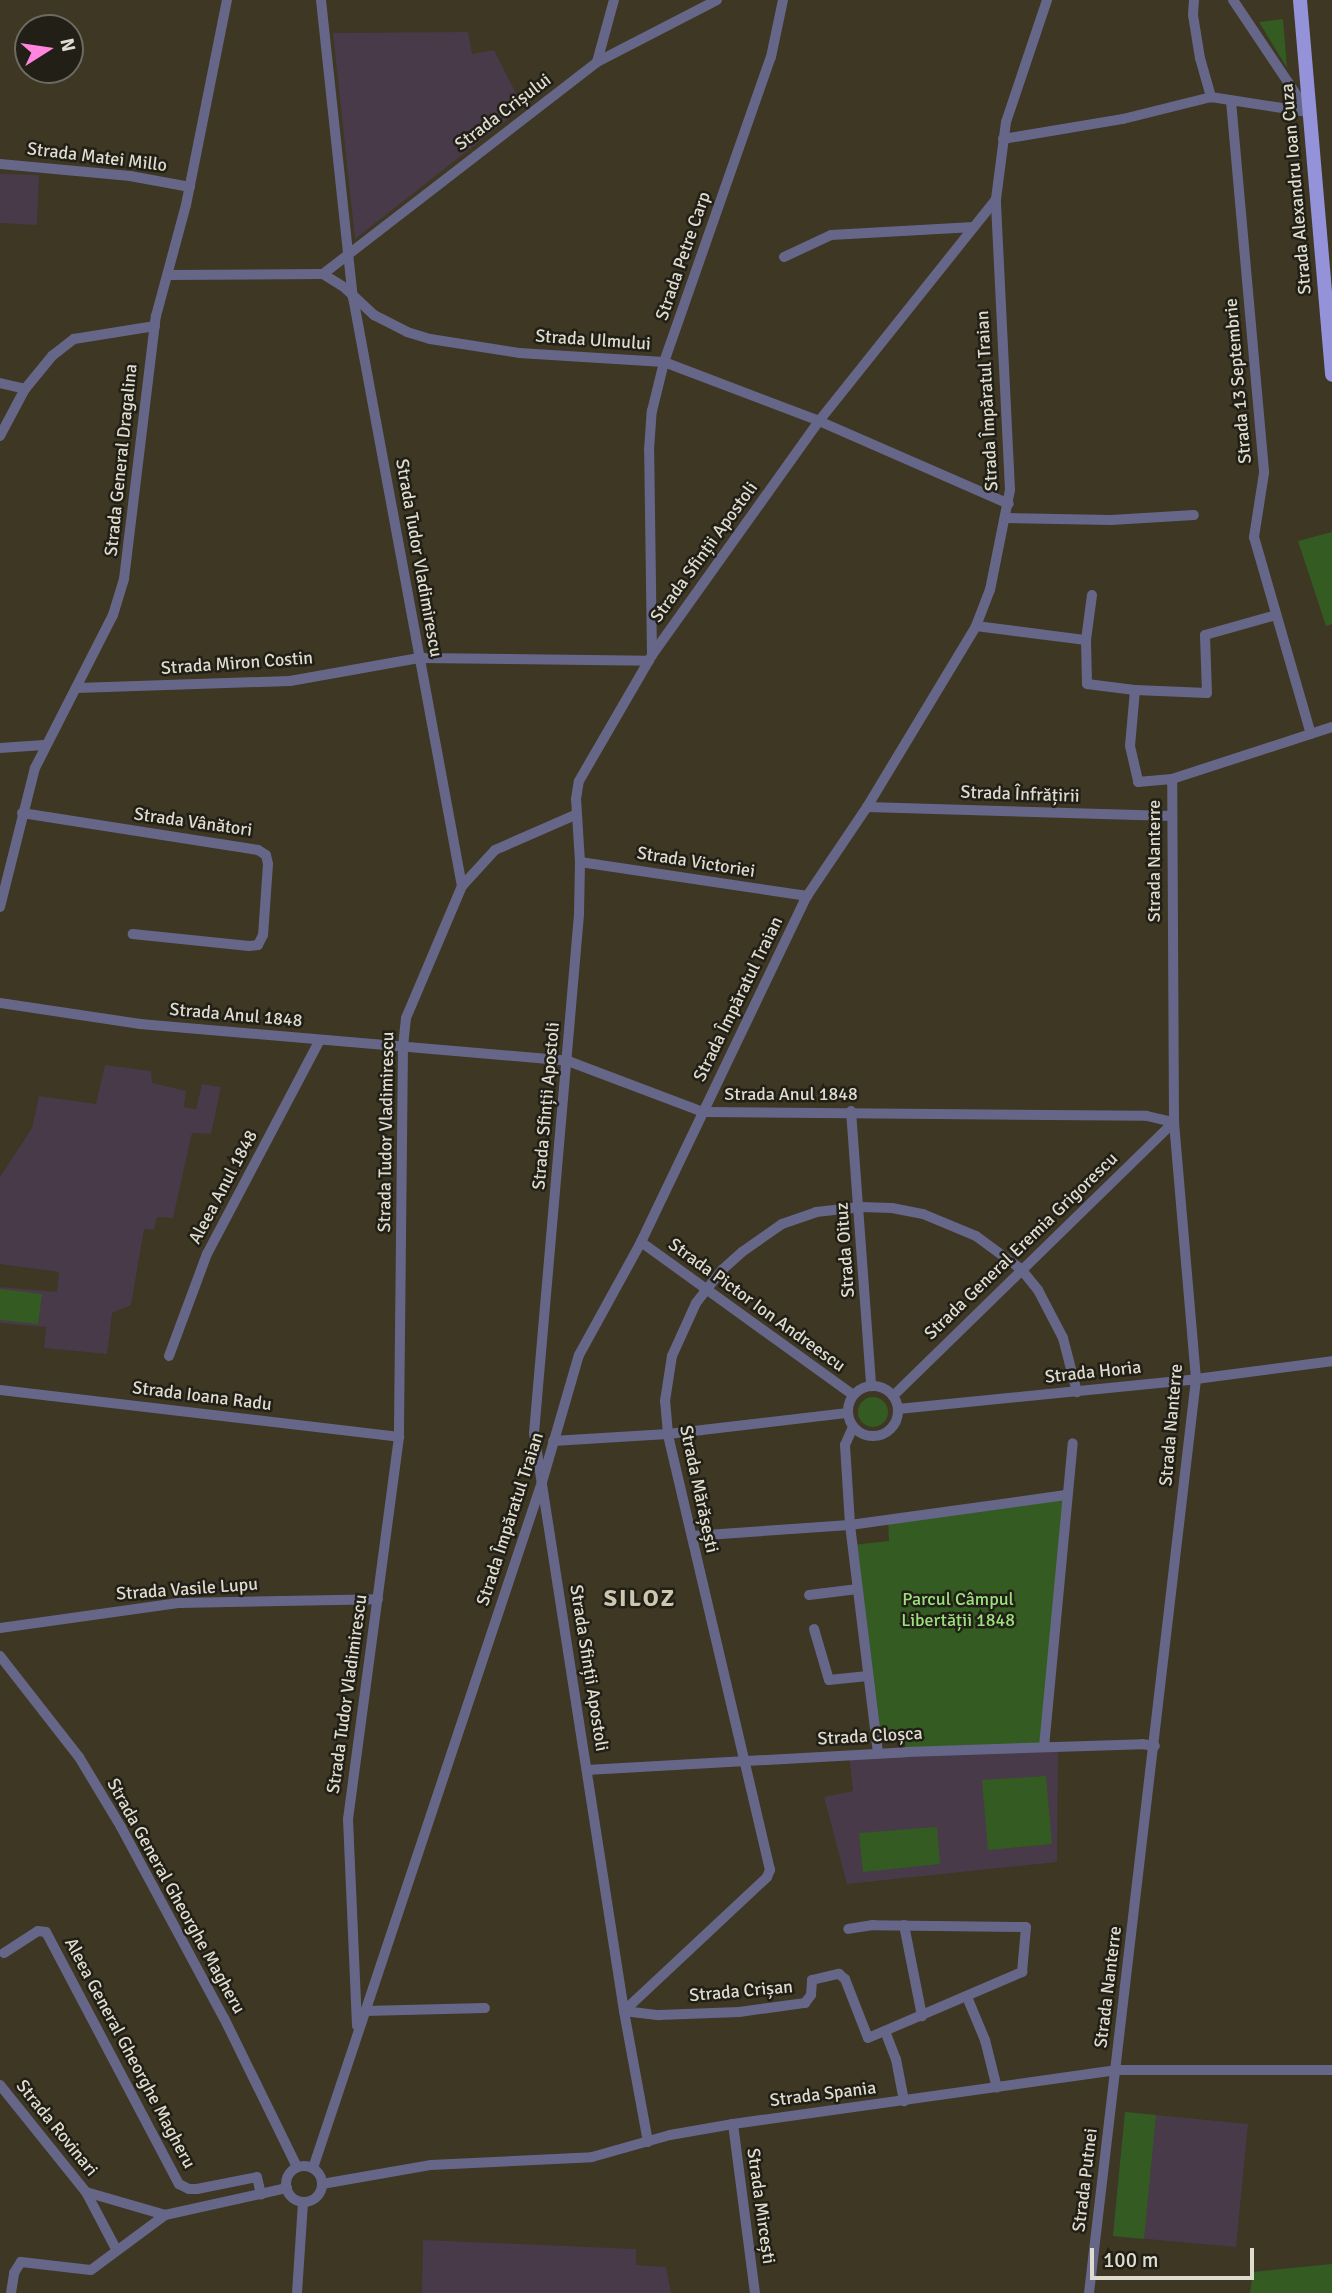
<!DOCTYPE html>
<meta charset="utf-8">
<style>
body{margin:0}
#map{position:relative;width:1332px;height:2293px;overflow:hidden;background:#3d3724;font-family:Signika,sans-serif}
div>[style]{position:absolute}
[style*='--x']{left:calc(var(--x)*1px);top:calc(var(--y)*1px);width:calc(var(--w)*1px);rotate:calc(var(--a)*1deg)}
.education>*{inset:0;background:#483a48}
.green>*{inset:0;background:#345b22}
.round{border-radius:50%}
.minor>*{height:10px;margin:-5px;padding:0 5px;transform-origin:5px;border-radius:5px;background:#666689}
.minor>.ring{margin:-5px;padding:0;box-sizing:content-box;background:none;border:10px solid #666689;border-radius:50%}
.major>*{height:14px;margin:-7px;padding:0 7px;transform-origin:7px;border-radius:7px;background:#9492d8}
span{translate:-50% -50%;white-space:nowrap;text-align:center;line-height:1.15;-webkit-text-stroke:5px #211f16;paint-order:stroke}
.street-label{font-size:18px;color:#dedbcf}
.park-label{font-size:18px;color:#9be27d}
.district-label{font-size:24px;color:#cec7b0;font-weight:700;letter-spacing:2px}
.north{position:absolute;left:14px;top:14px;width:70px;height:70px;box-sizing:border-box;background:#211f16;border:2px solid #6d6a60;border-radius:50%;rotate:78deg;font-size:19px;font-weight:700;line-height:28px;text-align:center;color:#dedbcf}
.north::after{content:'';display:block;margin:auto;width:24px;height:32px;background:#ff85de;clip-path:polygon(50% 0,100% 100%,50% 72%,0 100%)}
.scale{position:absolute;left:1090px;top:2248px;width:164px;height:32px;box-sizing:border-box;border:4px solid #dedbcf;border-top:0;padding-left:9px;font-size:21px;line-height:24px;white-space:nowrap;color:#dedbcf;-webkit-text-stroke:5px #211f16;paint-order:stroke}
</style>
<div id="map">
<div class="education">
<i style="clip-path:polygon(468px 32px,472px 54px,494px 50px,523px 107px,355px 239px,333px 33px)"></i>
<i style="clip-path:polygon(0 174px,39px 175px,37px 225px,0 223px)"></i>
<i style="clip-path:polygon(105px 1065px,151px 1071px,152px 1083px,186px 1091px,184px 1107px,196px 1109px,202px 1084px,221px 1087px,211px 1134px,192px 1133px,173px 1218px,157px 1217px,154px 1230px,144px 1229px,131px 1305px,112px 1313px,107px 1354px,44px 1348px,46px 1327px,0 1323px,0 1287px,57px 1292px,59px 1272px,0 1264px,0 1177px,32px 1128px,39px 1096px,96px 1104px)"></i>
<i style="clip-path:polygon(1058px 1746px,1057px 1862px,847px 1884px,824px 1797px,853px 1791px,849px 1755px)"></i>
<i style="clip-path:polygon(1125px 2112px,1248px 2124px,1236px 2247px,1113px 2236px)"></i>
<i style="clip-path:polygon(423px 2240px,636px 2249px,636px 2265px,666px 2267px,671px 2293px,422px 2293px)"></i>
</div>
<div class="green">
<i style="clip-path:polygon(1283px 19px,1287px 68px,1259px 22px)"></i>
<i style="clip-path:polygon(1332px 532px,1332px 624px,1326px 626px,1298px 541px)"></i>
<i style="clip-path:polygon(0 1289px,42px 1294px,38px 1324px,0 1320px)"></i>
<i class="round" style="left:858px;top:1397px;width:30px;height:30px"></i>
<i style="clip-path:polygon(1066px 1495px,1044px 1747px,906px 1752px,904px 1730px,875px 1731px,852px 1545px,889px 1541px,888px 1519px)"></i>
<i style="clip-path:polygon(1046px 1776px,1052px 1844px,988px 1850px,982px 1780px)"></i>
<i style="clip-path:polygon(937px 1827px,940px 1864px,863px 1872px,859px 1833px)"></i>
<i style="clip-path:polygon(1125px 2112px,1156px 2115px,1144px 2239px,1113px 2236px)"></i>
<i style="clip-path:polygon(1332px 2264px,1332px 2293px,1250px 2293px,1253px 2272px)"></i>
</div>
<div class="minor">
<i style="--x:321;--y:0;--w:299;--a:83.9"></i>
<i style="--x:353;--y:297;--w:599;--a:79.52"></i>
<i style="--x:462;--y:886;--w:143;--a:113"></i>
<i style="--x:406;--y:1018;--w:28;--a:96"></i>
<i style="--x:403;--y:1046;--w:391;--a:90.6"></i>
<i style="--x:399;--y:1437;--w:385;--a:97.6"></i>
<i style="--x:348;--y:1819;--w:207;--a:87.5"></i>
<i style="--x:1194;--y:0;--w:15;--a:94"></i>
<i style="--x:1193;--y:15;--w:44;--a:80.8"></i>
<i style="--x:1200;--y:58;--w:41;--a:74.2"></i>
<i style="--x:1233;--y:0;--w:135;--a:56.2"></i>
<i style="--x:597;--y:62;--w:64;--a:-74.7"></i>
<i style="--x:1231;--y:101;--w:373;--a:84.9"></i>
<i style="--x:1264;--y:473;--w:65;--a:98.9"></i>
<i style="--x:1254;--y:537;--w:205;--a:73.9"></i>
<i style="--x:1003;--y:139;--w:122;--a:-9.5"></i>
<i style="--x:1123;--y:119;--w:91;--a:-14"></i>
<i style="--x:1211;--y:97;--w:98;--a:8.8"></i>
<i style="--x:0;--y:164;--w:131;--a:5.3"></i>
<i style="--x:130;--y:176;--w:61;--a:10.4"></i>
<i style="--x:784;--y:257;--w:52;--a:-25.1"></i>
<i style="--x:831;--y:235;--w:143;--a:-3.2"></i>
<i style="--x:323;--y:274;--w:346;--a:-37.7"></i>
<i style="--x:597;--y:62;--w:135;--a:-27.3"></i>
<i style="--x:168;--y:275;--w:155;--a:-0.4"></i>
<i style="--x:323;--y:274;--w:26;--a:32"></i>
<i style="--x:345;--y:288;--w:40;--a:43"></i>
<i style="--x:374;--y:315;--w:37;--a:27"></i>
<i style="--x:407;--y:332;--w:24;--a:17"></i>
<i style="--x:430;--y:339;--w:90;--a:8.9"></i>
<i style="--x:519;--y:353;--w:145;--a:3.6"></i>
<i style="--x:664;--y:362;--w:166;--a:20.8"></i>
<i style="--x:819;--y:421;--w:207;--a:23.6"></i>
<i style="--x:0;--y:383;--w:26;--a:13"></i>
<i style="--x:0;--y:436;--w:53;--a:-62"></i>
<i style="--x:25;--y:389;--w:43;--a:-50.7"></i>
<i style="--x:52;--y:356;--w:28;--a:-38"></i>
<i style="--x:74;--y:339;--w:82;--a:-9.1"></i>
<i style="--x:1006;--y:518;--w:105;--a:1.1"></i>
<i style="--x:1111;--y:520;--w:83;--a:-3.4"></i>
<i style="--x:1092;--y:595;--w:45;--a:97.6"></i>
<i style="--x:1086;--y:640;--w:44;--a:88.7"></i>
<i style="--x:1087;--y:684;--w:48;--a:7.1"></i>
<i style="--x:1135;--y:690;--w:72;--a:2.4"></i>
<i style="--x:1207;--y:693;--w:58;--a:-92"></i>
<i style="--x:1205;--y:635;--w:74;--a:-15.7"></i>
<i style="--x:976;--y:626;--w:111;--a:7.3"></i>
<i style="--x:652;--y:655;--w:205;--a:-90.8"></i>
<i style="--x:649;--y:450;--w:39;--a:-86"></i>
<i style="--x:652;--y:411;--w:50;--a:-76.2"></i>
<i style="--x:664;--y:362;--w:323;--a:-70.7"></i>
<i style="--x:771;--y:57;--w:58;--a:-78.1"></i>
<i style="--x:77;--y:688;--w:213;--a:-1.9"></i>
<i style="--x:290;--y:681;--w:131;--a:-10.1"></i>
<i style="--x:419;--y:658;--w:230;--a:0.7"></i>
<i style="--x:1135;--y:690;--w:56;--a:95.1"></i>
<i style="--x:1130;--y:746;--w:37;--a:77"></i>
<i style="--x:1138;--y:782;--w:34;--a:-5"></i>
<i style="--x:1172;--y:779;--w:168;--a:-18"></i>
<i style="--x:0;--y:748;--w:44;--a:-3.9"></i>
<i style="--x:867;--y:807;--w:304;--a:1.7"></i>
<i style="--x:22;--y:813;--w:239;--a:8.9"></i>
<i style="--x:258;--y:850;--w:9;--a:32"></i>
<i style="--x:266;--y:855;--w:9;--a:77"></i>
<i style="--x:268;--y:864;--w:71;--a:94"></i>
<i style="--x:263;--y:935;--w:11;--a:117"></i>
<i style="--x:258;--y:945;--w:9;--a:174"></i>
<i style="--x:249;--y:946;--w:117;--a:-174.1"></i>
<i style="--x:580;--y:862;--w:230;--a:8.5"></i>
<i style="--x:462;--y:886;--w:49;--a:-47.5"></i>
<i style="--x:495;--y:850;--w:87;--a:-23.6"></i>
<i style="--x:0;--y:907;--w:143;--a:-75.9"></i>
<i style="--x:35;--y:768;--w:172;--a:-63"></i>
<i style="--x:113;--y:615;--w:38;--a:-73"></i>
<i style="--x:124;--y:579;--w:265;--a:-83.1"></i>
<i style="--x:156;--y:316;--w:115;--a:-74.9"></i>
<i style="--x:186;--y:205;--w:209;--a:-78.7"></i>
<i style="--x:0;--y:1003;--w:142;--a:8.5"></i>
<i style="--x:140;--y:1024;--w:430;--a:4.9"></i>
<i style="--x:568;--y:1061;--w:144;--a:20.7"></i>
<i style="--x:703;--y:1112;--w:444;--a:0.5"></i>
<i style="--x:1147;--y:1116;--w:28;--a:13"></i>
<i style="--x:851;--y:1111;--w:276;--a:85.8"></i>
<i style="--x:641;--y:1242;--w:261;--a:35.8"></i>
<i style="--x:169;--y:1356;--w:109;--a:-69.6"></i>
<i style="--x:207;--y:1254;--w:242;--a:-62.2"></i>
<i class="ring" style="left:848px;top:1386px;width:40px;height:40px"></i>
<i style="--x:0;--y:1390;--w:402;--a:6.7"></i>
<i style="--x:893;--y:1396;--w:392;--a:-44.3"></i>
<i style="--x:898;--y:1409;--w:300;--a:-5.7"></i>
<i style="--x:1196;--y:1379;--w:137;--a:-7.5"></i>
<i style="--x:853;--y:1427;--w:20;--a:114"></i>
<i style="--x:845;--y:1445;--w:80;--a:86.4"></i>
<i style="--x:850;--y:1525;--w:230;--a:83"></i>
<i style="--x:553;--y:1441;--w:115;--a:-3.5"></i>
<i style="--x:668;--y:1434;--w:181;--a:-6.7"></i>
<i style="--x:692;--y:1536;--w:158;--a:-4"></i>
<i style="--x:850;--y:1525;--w:218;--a:-7.9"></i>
<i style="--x:809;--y:1595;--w:49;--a:-7"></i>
<i style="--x:0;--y:1628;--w:180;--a:-8"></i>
<i style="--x:178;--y:1603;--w:200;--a:-1.1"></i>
<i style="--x:814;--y:1629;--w:53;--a:73.6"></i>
<i style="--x:829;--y:1680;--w:39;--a:-6"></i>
<i style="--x:0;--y:1656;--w:128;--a:52"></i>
<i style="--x:79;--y:1757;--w:82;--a:59"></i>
<i style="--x:121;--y:1827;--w:217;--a:61.7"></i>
<i style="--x:224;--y:2018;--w:166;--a:63.9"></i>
<i style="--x:1044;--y:1747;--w:305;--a:-84.6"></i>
<i style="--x:587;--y:1770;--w:320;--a:-3.2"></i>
<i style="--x:906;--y:1752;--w:236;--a:-1.9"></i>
<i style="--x:1142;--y:1744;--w:13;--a:9"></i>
<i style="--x:904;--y:1925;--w:93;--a:78.8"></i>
<i style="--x:4;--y:1953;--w:40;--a:-32.9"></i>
<i style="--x:38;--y:1931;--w:8;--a:7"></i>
<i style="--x:46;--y:1932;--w:285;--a:62.2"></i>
<i style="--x:179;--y:2184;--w:11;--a:27"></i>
<i style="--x:189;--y:2189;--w:8;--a:0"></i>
<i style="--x:197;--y:2189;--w:61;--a:-11.3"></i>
<i style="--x:257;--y:2177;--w:18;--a:77"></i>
<i style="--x:967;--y:1997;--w:47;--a:67.3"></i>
<i style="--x:985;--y:2040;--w:49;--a:76"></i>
<i style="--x:365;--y:2011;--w:120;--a:-1.4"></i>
<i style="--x:624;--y:2011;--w:196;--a:-43.1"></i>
<i style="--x:767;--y:1877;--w:8;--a:-67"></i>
<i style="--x:770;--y:1870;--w:448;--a:-103.2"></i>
<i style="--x:668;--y:1434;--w:33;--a:-95"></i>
<i style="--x:665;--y:1401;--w:46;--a:-81.2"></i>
<i style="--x:672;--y:1356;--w:58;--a:-65.6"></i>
<i style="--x:696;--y:1303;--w:42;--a:-51.8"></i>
<i style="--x:722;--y:1270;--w:27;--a:-42"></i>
<i style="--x:742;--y:1252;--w:49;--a:-35"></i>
<i style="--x:782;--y:1224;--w:36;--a:-19"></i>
<i style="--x:816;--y:1212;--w:45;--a:-6.3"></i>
<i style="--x:861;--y:1207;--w:31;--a:2"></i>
<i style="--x:892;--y:1208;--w:32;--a:11"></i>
<i style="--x:923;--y:1214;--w:57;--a:22.5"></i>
<i style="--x:976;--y:1236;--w:56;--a:36.3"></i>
<i style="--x:1021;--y:1269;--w:27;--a:51"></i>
<i style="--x:1038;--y:1290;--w:54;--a:62.5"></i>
<i style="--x:1063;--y:1338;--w:56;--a:75.5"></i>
<i style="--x:624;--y:2011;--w:35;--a:7"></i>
<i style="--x:659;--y:2015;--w:80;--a:-2.1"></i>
<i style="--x:739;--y:2012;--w:67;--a:-7.8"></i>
<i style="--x:805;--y:2003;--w:10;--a:-53"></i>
<i style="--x:811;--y:1995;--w:15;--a:-86"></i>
<i style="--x:812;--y:1980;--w:28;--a:-13"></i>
<i style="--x:839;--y:1974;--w:8;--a:40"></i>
<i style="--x:845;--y:1979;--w:63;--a:68.7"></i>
<i style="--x:868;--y:2038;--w:168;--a:-23.2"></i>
<i style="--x:1022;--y:1972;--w:45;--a:-84.9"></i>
<i style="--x:1026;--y:1927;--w:153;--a:-179.3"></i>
<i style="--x:873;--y:1925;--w:25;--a:171"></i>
<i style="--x:885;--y:2031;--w:30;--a:69"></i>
<i style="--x:896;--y:2059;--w:43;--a:79.2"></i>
<i style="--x:0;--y:2085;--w:137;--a:51.2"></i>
<i style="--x:86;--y:2192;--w:64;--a:62.2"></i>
<i style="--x:733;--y:2124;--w:170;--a:82.6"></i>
<i style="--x:648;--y:2142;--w:133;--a:-100.4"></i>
<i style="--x:624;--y:2011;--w:585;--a:-98.85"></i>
<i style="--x:534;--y:1433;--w:521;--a:-85.04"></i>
<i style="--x:579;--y:914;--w:52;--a:-88.9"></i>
<i style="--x:580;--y:862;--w:63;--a:-93.6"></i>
<i style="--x:576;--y:799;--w:18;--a:-81"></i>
<i style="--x:579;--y:781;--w:146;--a:-59.9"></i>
<i style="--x:652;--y:655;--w:287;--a:-54.5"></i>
<i style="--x:819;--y:421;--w:284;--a:-51.4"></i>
<i class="ring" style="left:286px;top:2166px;width:26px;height:26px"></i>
<i style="--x:313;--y:2168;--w:723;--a:-71.54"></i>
<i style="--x:542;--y:1482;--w:132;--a:-73.8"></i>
<i style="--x:579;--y:1355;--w:129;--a:-61.2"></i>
<i style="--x:641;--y:1242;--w:384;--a:-64.4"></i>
<i style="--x:807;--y:896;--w:107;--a:-56"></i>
<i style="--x:867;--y:807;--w:211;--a:-58.9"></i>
<i style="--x:976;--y:626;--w:39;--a:-69"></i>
<i style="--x:990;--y:590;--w:102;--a:-78.7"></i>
<i style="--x:1010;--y:490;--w:291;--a:-92.8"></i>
<i style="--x:996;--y:199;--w:78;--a:-82.6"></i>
<i style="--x:1006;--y:122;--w:129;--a:-71.4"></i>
<i style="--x:322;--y:2184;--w:111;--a:-9.9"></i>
<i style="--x:431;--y:2165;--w:161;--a:-2.8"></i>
<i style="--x:592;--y:2157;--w:81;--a:-15.8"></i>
<i style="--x:670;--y:2135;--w:64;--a:-9.9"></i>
<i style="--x:733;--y:2124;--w:386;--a:-8"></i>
<i style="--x:1115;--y:2070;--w:217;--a:0"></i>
<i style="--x:86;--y:2192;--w:82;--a:16.2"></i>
<i style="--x:165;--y:2215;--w:125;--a:-12.5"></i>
<i style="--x:11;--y:2293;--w:20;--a:-81"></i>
<i style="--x:14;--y:2273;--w:13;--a:-58"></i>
<i style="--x:21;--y:2262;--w:70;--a:6.5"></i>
<i style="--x:91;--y:2270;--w:92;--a:-36.6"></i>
<i style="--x:297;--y:2293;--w:91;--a:-86.2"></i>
<i style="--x:1089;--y:2293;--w:920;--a:-83.32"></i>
<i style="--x:1196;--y:1379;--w:258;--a:-94.9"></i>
<i style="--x:1174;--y:1122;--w:343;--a:-90.3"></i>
</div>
<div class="major">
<i style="--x:1300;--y:0;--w:376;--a:85.1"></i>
</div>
<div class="street-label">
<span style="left:503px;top:112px;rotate:-37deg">Strada Crișului</span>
<span style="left:97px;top:157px;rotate:7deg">Strada Matei Millo</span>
<span style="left:1296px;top:189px;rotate:-95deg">Strada Alexandru Ioan Cuza</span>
<span style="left:683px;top:256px;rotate:-71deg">Strada Petre Carp</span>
<span style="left:593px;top:340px;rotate:4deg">Strada Ulmului</span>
<span style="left:1238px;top:381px;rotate:-95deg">Strada 13 Septembrie</span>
<span style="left:987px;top:401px;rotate:-93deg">Strada Împăratul Traian</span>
<span style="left:121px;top:460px;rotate:-84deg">Strada General Dragalina</span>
<span style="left:704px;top:552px;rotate:-54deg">Strada Sfinții Apostoli</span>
<span style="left:419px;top:558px;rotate:80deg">Strada Tudor Vladimirescu</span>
<span style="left:237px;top:663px;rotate:-4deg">Strada Miron Costin</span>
<span style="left:1020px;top:794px;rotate:2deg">Strada Înfrățirii</span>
<span style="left:193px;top:822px;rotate:8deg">Strada Vânători</span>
<span style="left:1154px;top:861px;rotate:-90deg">Strada Nanterre</span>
<span style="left:696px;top:862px;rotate:9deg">Strada Victoriei</span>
<span style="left:738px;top:999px;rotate:-64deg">Strada Împăratul Traian</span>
<span style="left:236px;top:1015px;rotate:5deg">Strada Anul 1848</span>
<span style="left:791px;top:1094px">Strada Anul 1848</span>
<span style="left:546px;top:1106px;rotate:-85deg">Strada Sfinții Apostoli</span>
<span style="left:386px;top:1132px;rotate:-89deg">Strada Tudor Vladimirescu</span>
<span style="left:223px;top:1187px;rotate:-62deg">Aleea Anul 1848</span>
<span style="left:1021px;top:1246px;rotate:-44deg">Strada General Eremia Grigorescu</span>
<span style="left:845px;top:1250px;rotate:-94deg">Strada Oituz</span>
<span style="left:757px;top:1305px;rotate:36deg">Strada Pictor Ion Andreescu</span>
<span style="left:1093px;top:1372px;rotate:-6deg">Strada Horia</span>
<span style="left:202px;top:1396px;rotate:7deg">Strada Ioana Radu</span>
<span style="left:1171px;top:1425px;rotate:-85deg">Strada Nanterre</span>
<span style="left:699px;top:1489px;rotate:78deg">Strada Mărășești</span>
<span style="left:510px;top:1519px;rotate:-72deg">Strada Împăratul Traian</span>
<span style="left:187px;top:1589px;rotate:-4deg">Strada Vasile Lupu</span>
<span style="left:589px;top:1668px;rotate:81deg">Strada Sfinții Apostoli</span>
<span style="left:347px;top:1694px;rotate:-82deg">Strada Tudor Vladimirescu</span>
<span style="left:870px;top:1736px;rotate:-3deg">Strada Cloșca</span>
<span style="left:176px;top:1896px;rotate:61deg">Strada General Gheorghe Magheru</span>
<span style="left:1108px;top:1987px;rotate:-83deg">Strada Nanterre</span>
<span style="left:741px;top:1991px;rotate:-5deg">Strada Crișan</span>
<span style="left:130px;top:2053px;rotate:62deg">Aleea General Gheorghe Magheru</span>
<span style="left:823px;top:2094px;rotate:-7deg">Strada Spania</span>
<span style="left:57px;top:2128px;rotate:51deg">Strada Rovinari</span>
<span style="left:1085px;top:2180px;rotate:-83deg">Strada Putnei</span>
<span style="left:761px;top:2206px;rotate:82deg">Strada Mircești</span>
</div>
<div class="park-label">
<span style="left:958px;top:1610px">Parcul Câmpul<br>Libertății 1848</span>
</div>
<div class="district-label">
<span style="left:640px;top:1599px">SILOZ</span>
</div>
<div class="north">N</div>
<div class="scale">100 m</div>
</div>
